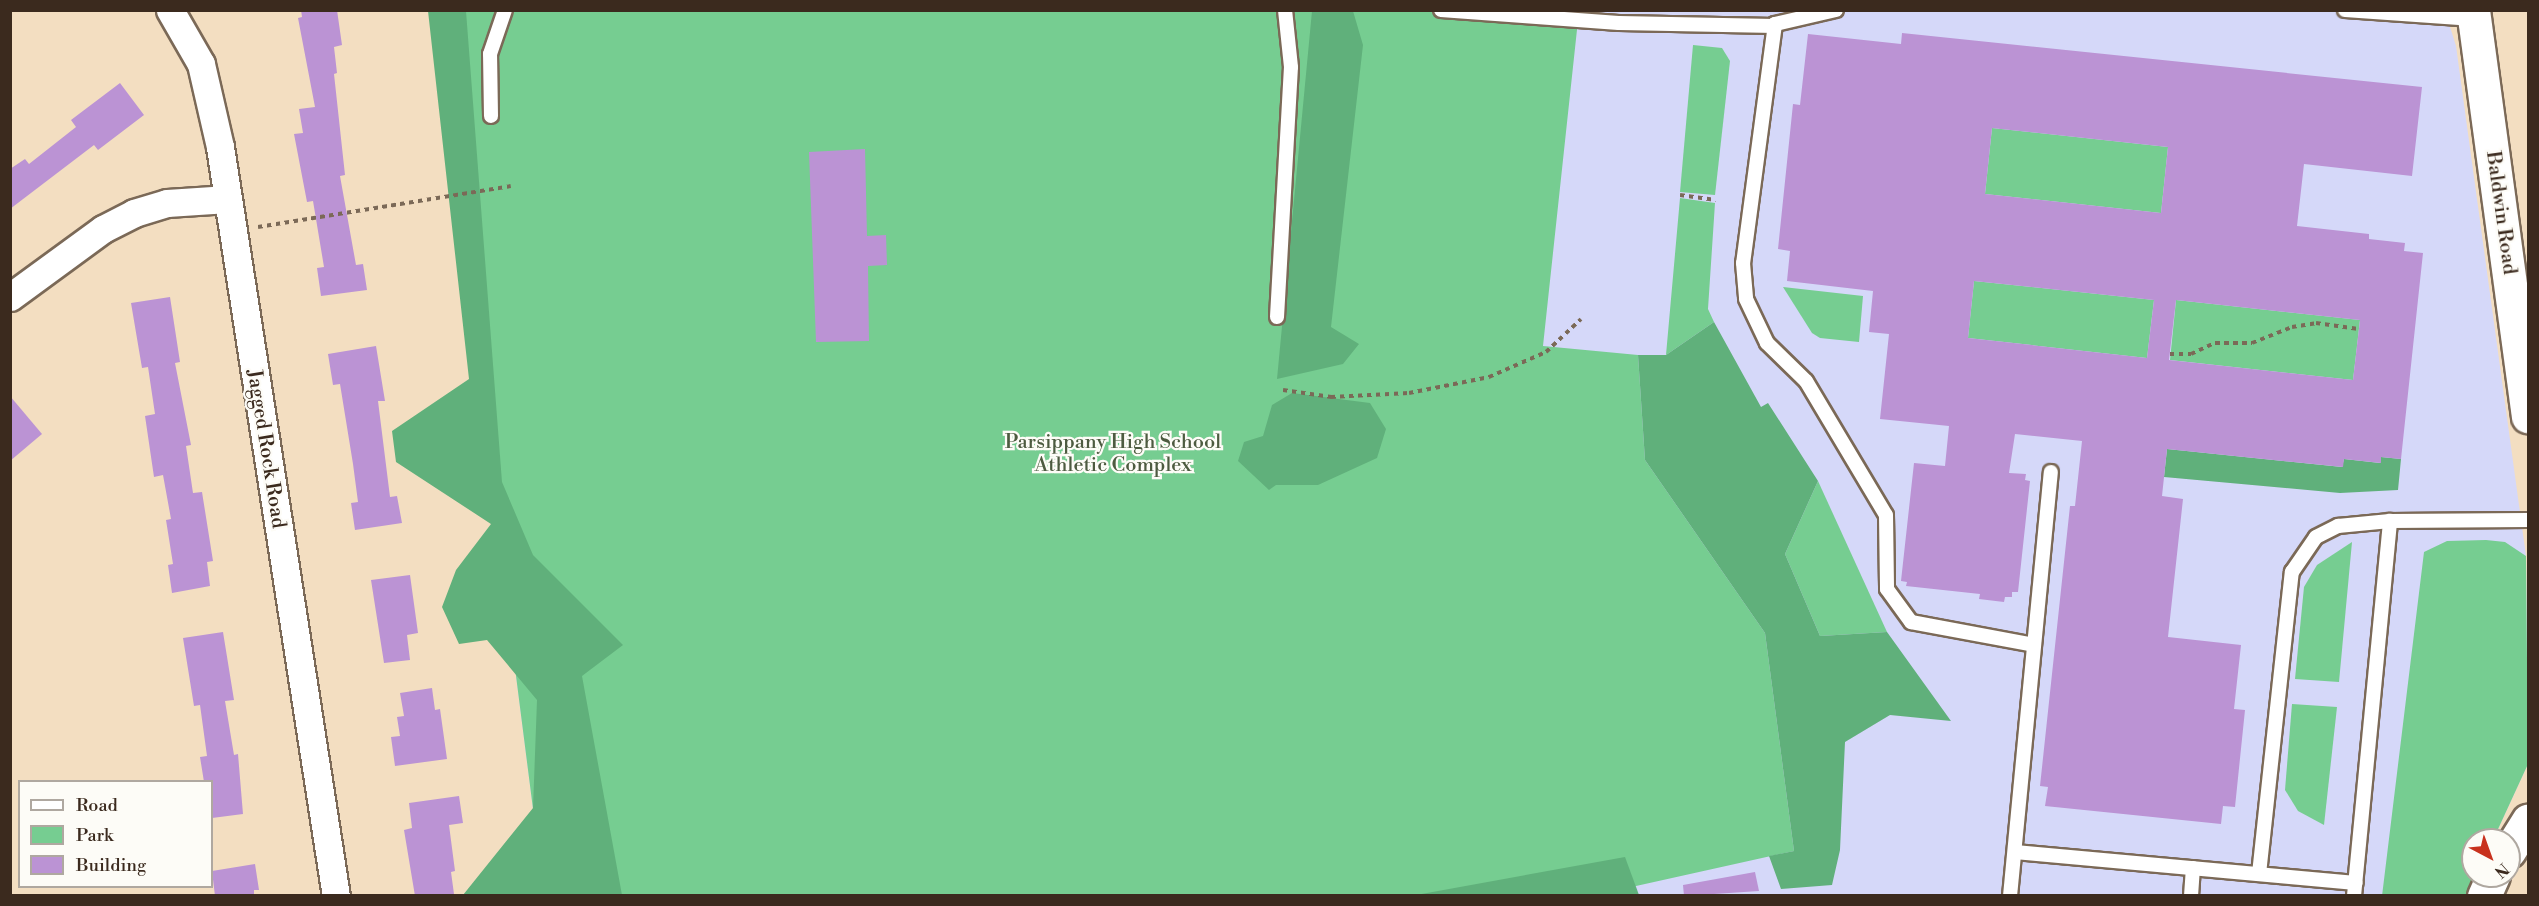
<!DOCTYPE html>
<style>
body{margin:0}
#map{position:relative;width:2539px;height:906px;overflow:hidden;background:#f3dec1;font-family:"Libre Bodoni",serif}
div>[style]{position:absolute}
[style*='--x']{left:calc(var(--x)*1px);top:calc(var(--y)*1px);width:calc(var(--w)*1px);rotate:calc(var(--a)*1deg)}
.built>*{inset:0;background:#d5d8f9}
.green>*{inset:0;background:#76cd91}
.forest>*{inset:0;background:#60b07b}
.building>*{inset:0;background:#bb93d4}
.path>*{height:4px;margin-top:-2px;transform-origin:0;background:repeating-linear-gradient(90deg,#7b6957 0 4.5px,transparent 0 9px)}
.roads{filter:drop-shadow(2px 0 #7b6957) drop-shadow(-2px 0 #7b6957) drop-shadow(0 2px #7b6957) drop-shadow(0 -2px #7b6957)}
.lane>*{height:14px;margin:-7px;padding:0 7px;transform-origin:7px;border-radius:7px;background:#fff}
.street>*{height:27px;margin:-13.5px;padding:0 13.5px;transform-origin:13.5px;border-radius:13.5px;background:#fff}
.secondary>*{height:33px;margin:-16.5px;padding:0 16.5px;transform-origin:16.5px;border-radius:16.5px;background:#fff}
span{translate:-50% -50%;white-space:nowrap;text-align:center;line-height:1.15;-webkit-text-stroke:4.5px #fdfcf7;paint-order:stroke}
.street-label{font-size:20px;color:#3b2a1e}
.park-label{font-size:20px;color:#4d5b40}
.frame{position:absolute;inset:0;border:12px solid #3b2a1e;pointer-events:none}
.legend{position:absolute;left:18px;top:780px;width:195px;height:108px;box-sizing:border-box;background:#fdfcf7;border:2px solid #afa8a0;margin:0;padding:8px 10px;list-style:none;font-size:18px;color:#3b2a1e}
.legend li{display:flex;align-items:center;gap:12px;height:30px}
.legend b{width:30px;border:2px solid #afa8a0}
.north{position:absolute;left:2461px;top:828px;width:60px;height:60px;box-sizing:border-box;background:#fdfcf7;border:2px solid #afa8a0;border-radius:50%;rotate:139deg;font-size:16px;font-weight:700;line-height:24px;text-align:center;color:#3b2a1e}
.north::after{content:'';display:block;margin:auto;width:21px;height:27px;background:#c8321e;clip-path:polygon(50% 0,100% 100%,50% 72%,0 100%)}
</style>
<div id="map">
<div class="built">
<i style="clip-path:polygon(431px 11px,2445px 11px,2456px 46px,2526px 556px,2528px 764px,2493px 840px,2473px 840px,2473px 876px,2467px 895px,544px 895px)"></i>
</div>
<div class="green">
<i style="clip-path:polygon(431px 11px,1579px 11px,1543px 346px,1638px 355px,1645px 460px,1765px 633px,1794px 851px,1591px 896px,544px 895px)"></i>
<i style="clip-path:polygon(1693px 45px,1722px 48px,1730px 61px,1715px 195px,1680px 192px)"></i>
<i style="clip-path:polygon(1992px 128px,2168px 147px,2161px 213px,1985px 194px)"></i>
<i style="clip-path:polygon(1680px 198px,1715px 203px,1708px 309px,1714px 322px,1666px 355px)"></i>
<i style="clip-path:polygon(1974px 281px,2154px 300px,2147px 358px,1968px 338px)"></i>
<i style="clip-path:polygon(1783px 287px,1863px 296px,1859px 342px,1820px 338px,1812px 333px)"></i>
<i style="clip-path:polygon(2176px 300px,2360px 320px,2353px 380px,2170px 360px)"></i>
<i style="clip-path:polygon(1818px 481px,1887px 632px,1820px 636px,1785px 554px)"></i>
<i style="clip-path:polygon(2486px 540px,2505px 542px,2526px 556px,2528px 764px,2493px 840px,2473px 840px,2473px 876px,2476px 876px,2467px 895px,2382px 896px,2424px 552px,2447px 541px)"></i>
<i style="clip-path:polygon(2352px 542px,2339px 682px,2295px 679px,2304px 587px,2317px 565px)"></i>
<i style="clip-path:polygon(2292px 704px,2337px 707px,2324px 825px,2298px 811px,2285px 790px)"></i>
</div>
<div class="forest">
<i style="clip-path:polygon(428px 11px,466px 11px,502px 482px,533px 555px,623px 645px,582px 676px,622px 895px,463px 895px,533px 808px,537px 700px,487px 640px,459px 644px,442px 607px,456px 570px,491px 524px,396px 462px,392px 431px,469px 379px)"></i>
<i style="clip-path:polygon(1312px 11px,1353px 11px,1363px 45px,1331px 327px,1359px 344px,1343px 364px,1277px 379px)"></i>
<i style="clip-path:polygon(1714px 322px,1761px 407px,1768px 403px,1818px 481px,1785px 554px,1820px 636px,1887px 632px,1951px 721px,1890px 715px,1845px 742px,1840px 850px,1832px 885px,1781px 889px,1769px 856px,1794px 851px,1765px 633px,1645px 460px,1638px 355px,1666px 355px)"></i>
<i style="clip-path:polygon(1292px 393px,1370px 403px,1386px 429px,1377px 458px,1318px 485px,1276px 485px,1269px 490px,1238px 461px,1244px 442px,1263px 436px,1272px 405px)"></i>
<i style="clip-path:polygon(2167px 449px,2342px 467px,2344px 459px,2380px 463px,2381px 457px,2401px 459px,2398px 490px,2340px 493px,2164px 477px)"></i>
<i style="clip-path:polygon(1625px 857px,1639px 895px,1416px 895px)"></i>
</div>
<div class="building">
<i style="clip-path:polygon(301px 10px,337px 10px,342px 45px,334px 47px,337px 73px,334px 74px,345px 175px,340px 176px,356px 265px,363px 264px,367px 290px,321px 296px,317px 268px,324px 267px,313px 201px,307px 202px,294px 134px,303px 133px,299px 109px,315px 107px,298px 18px,302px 17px)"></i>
<i style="clip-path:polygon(evenodd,1902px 33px,2422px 87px,2412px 176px,2304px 164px,2297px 226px,2369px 234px,2369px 239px,2405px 243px,2404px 251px,2423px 253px,2401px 459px,2381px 457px,2381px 463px,2344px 459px,2343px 467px,2167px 449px,2162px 496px,2183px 499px,2168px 637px,2241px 645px,2234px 709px,2245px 710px,2235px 807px,2223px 806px,2221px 824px,2045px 806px,2048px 787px,2040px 786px,2070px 506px,2075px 506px,2082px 441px,2015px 434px,2009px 473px,2026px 474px,2025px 480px,2030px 481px,2018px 592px,2012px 592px,2012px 597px,2005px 597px,2004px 602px,1979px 599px,1980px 594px,1906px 586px,1907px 582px,1901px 581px,1914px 463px,1945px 466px,1949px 426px,1880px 419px,1889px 334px,1869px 332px,1873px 291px,1787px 281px,1790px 251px,1778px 249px,1793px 104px,1800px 105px,1808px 34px,1901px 44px,1902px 33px,1992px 128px,2168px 147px,2161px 213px,1985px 194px,1992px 128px,1902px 33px,1974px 281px,2154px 300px,2147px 358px,1968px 338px,1974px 281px,1902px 33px,2176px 300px,2360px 320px,2353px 380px,2169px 360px,2176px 300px)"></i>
<i style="clip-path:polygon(120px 83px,144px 115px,98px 150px,94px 145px,10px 209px,10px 169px,25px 159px,29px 164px,76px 127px,71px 120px)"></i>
<i style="clip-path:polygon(865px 149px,867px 236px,886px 235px,887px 265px,868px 266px,869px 341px,816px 342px,809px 152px)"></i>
<i style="clip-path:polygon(170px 297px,180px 362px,175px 363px,191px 445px,186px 446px,193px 493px,202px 492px,213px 561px,207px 562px,210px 586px,172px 593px,168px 565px,173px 564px,166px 520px,171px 519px,163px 475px,154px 477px,145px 416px,155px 414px,148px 367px,142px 368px,131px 303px)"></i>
<i style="clip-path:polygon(376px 346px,385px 401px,378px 401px,390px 497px,397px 496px,402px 523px,355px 530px,351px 503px,358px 502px,353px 464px,340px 384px,333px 385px,328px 354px)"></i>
<i style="clip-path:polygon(10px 396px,42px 434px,10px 461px)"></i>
<i style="clip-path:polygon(410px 575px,418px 633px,407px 635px,410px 660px,384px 663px,371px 580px)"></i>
<i style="clip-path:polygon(223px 632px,234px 700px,225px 701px,234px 755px,238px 754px,243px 814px,212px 818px,212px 782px,204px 782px,200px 757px,207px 756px,200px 705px,194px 706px,183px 638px)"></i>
<i style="clip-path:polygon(432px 688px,435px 710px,440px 709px,447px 759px,395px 766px,391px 737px,400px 736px,397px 717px,404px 716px,400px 693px)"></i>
<i style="clip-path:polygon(459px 796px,463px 823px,449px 825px,455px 871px,451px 872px,454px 894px,415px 896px,404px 830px,412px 828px,409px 803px)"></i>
<i style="clip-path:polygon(255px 864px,259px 890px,254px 890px,254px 896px,215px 896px,212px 871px)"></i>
<i style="clip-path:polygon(1755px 872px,1759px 891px,1684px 896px,1683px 885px)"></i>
</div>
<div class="path">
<i style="--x:1680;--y:195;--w:36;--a:8"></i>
<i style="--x:258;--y:227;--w:256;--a:-9.2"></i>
<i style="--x:2170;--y:354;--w:21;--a:0"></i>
<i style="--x:2191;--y:354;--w:26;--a:-25"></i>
<i style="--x:2215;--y:343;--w:37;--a:0"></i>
<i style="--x:2252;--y:343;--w:43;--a:-21.8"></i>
<i style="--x:2292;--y:327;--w:24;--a:-9"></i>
<i style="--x:2316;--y:323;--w:43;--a:7.9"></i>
<i style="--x:1283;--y:390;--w:49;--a:8.3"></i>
<i style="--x:1331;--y:397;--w:78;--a:-2.9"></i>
<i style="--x:1409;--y:393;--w:82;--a:-11.3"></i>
<i style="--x:1489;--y:377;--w:62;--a:-23.7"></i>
<i style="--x:1546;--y:352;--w:48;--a:-43.3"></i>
</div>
<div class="roads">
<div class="lane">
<i style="--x:1441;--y:10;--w:178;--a:4.2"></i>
<i style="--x:1619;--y:23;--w:156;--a:1.1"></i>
<i style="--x:1836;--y:10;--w:63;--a:167.1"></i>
<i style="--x:1775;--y:24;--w:241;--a:97.6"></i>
<i style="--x:1743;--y:263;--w:36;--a:85"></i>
<i style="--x:1746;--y:299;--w:49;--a:64.5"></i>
<i style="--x:1767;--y:343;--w:54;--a:44.3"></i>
<i style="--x:1806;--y:381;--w:156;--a:59.2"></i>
<i style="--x:1886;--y:515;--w:74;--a:89.2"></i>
<i style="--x:1887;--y:589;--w:41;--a:54"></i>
<i style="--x:1911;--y:622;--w:125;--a:10.6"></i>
<i style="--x:2345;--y:10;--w:129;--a:4"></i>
<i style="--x:491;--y:116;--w:62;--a:-90.9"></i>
<i style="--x:490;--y:54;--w:46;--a:-71.2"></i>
<i style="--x:1277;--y:317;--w:250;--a:-86.8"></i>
<i style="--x:1291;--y:67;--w:57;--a:-96"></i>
<i style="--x:2015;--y:852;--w:342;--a:5.2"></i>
<i style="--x:2259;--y:874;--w:304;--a:-83.8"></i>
<i style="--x:2292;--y:572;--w:42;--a:-55.6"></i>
<i style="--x:2316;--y:537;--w:25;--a:-27"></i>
<i style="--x:2338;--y:526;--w:52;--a:-5.5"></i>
<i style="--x:2390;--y:521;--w:138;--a:-0.4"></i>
<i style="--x:2010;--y:896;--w:426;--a:-84.5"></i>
<i style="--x:2191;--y:896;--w:28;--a:-86"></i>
<i style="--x:2354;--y:896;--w:377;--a:-84.5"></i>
</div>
<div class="street">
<i style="--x:170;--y:10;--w:62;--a:60.1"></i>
<i style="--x:201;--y:64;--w:85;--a:77.1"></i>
<i style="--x:220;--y:147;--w:758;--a:81.2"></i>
<i style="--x:10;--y:297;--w:115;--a:-36.2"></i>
<i style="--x:103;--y:229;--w:35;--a:-27"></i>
<i style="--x:134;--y:213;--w:34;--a:-17"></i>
<i style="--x:167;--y:203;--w:61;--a:-3.8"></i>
</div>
<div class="secondary">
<i style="--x:2473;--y:10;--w:410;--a:82.3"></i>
<i style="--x:2509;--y:851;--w:36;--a:-58"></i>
<i style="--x:2484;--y:896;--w:22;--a:-66"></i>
</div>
</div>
<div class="street-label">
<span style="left:2501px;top:213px;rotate:82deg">Baldwin Road</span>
<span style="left:266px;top:449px;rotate:81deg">Jagged Rock Road</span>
</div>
<div class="park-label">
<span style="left:1113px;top:454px">Parsippany High School<br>Athletic Complex</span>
</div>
<div class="frame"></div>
<ul class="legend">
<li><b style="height:8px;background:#fff"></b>Road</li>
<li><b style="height:16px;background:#76cd91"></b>Park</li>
<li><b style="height:16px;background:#bb93d4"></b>Building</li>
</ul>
<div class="north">N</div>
</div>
